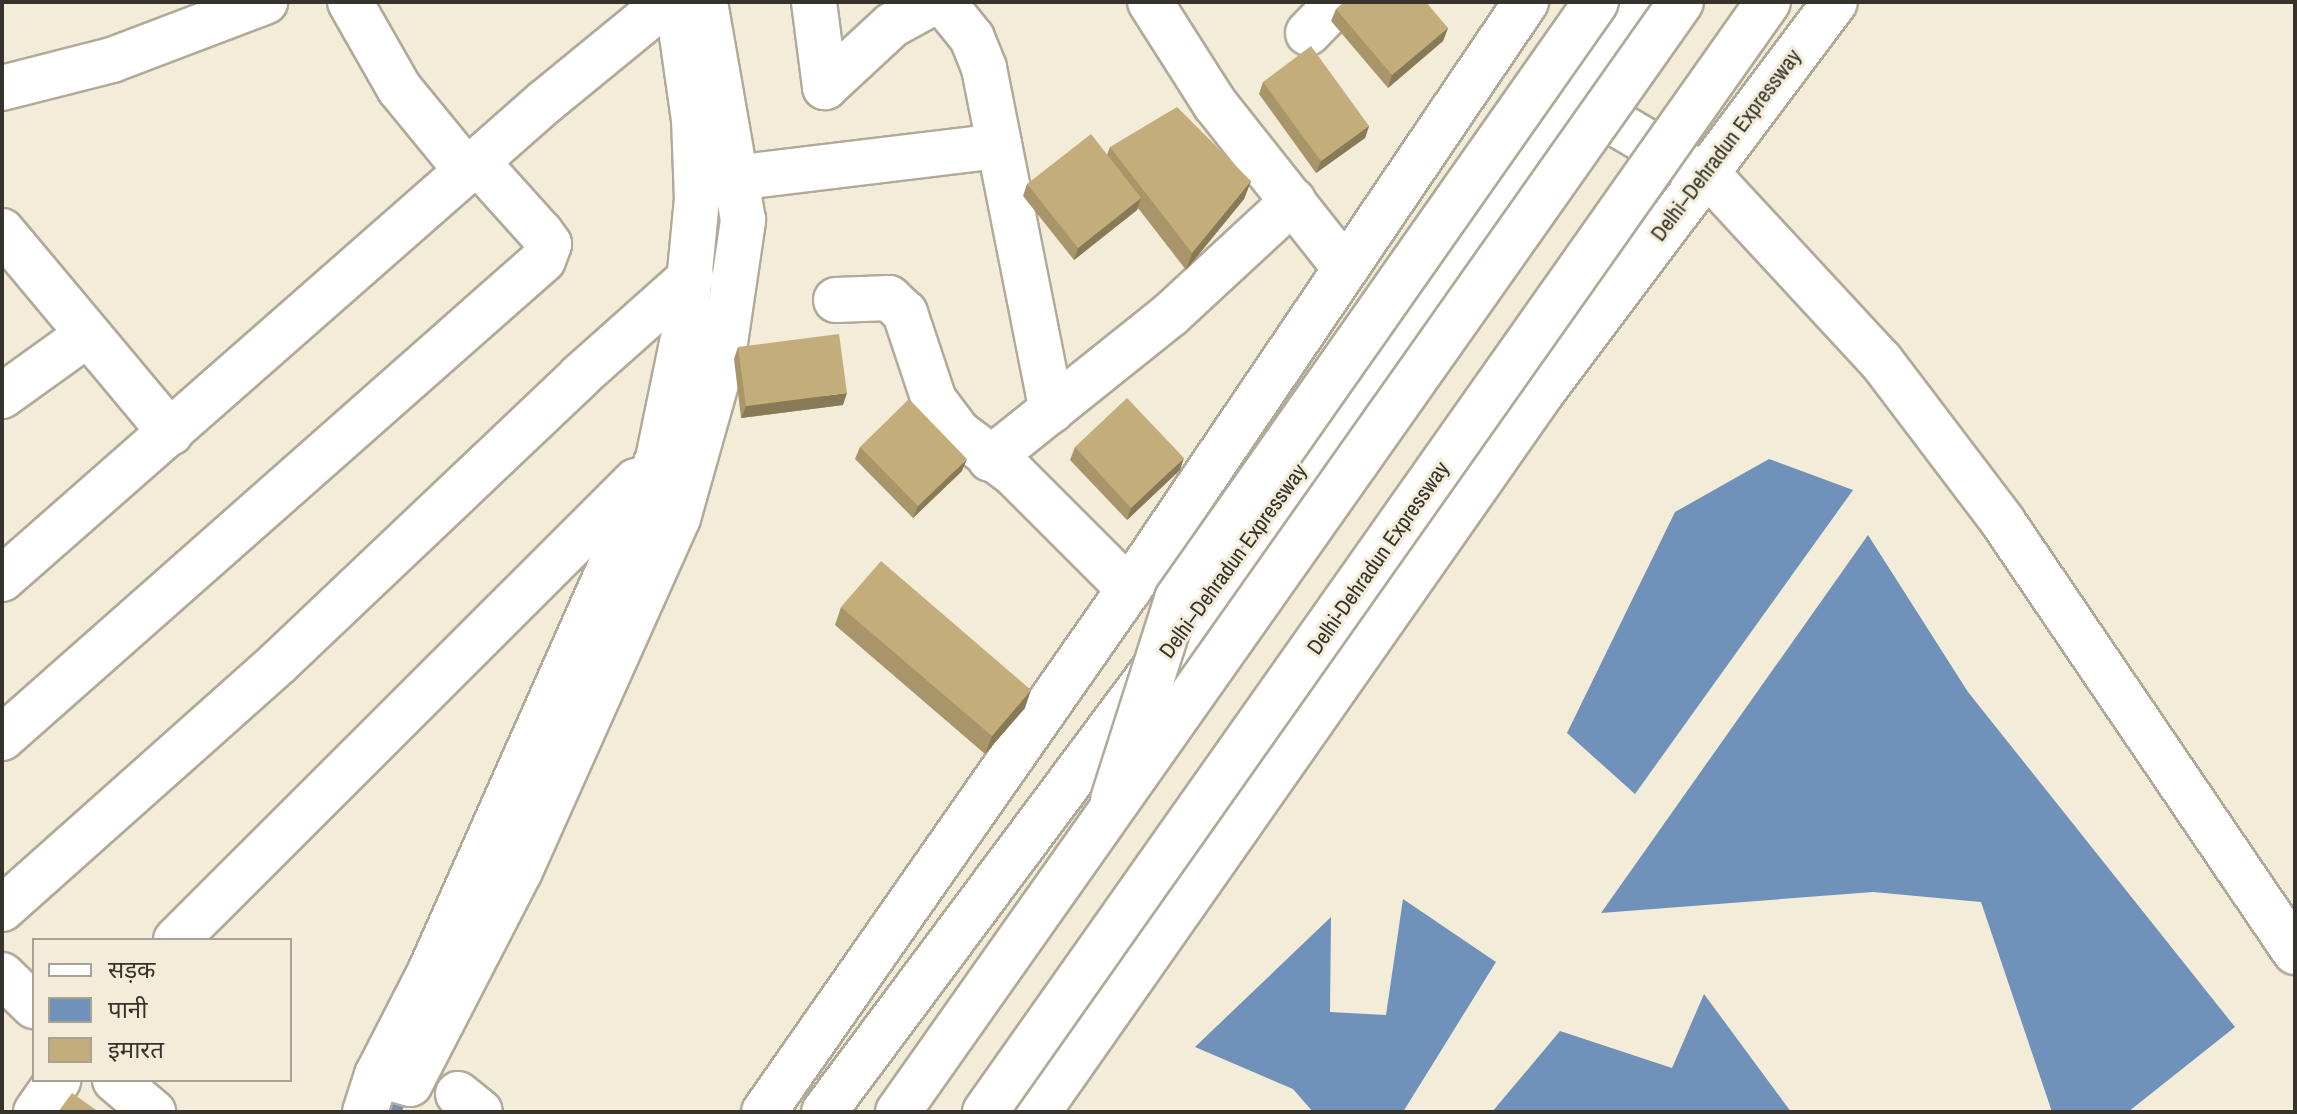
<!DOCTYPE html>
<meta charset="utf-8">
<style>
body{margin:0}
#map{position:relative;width:2297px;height:1114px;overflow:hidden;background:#f3ecd9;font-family:"Archivo Narrow","Noto Sans Devanagari",sans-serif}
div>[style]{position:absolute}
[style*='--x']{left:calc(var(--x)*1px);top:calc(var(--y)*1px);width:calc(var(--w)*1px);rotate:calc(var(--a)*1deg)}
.water>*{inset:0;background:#7091ba}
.stream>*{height:12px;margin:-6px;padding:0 6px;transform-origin:6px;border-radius:6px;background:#7091ba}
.roads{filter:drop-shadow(2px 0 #b1aa99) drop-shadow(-2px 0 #b1aa99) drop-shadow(0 2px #b1aa99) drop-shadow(0 -2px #b1aa99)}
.minor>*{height:44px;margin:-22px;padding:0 22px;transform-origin:22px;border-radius:22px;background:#fff}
.highway>*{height:44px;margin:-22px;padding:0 22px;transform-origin:22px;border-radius:22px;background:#fff}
.bridges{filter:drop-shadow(2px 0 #b1aa99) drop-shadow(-2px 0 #b1aa99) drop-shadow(0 2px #b1aa99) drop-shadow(0 -2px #b1aa99)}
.major-bridge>*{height:44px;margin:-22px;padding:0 22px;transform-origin:22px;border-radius:22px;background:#fff}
.highway-bridge>*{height:44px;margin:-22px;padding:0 22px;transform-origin:22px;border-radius:22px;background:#fff}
.wall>*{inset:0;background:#a8966a}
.shaded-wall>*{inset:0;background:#887a56}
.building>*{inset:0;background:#c3ae7b}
span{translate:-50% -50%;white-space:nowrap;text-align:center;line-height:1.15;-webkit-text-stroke:6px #f3ecd9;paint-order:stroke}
.street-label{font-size:22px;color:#36332c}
.frame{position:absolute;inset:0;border:4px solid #36332c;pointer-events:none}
.legend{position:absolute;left:32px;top:938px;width:260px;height:144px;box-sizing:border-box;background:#f3ecd9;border:2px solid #a7a294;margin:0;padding:10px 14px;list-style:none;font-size:24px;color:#36332c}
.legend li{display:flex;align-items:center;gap:16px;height:40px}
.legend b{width:40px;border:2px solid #a7a294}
</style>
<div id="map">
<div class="water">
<i style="clip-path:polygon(1769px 459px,1853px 490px,1635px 794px,1567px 733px,1675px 512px)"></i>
<i style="clip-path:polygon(1868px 535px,1968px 692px,2235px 1027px,2128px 1112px,2052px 1112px,1981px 902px,1873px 892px,1601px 913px)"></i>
<i style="clip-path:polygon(1403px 899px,1496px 962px,1403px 1112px,1313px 1112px,1293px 1089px,1195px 1047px,1331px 917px,1330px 1012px,1386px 1015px)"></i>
<i style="clip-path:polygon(1704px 994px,1791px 1112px,1492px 1112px,1560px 1031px,1672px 1068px)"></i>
</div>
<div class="stream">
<i style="--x:395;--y:1112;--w:25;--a:-67"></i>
</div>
<div class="roads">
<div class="minor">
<i style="--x:350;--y:2;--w:99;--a:60.3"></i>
<i style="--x:399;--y:88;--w:107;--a:50.7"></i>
<i style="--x:814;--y:2;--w:86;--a:82.6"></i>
<i style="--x:825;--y:87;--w:91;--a:-42.8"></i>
<i style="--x:892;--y:25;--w:48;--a:-28.7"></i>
<i style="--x:943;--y:2;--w:46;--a:51.1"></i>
<i style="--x:972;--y:38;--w:32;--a:68"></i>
<i style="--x:984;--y:68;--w:349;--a:78.8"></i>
<i style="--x:1150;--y:2;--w:121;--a:57.5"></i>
<i style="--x:1215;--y:104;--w:209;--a:51.6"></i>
<i style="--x:1308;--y:33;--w:43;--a:-45.9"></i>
<i style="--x:2;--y:88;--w:114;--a:-14.3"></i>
<i style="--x:112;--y:60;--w:164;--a:-20.8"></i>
<i style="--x:1568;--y:95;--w:172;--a:30.7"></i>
<i style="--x:1716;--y:183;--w:243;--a:47.2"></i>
<i style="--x:1881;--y:361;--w:202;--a:52.8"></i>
<i style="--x:2003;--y:522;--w:520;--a:55.82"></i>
<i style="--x:759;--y:175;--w:242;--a:-6.9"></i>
<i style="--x:2;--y:231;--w:263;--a:50.1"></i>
<i style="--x:836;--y:300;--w:53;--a:-2.2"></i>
<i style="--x:889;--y:298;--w:22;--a:43"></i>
<i style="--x:905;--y:313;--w:92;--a:71.6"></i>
<i style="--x:934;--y:400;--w:40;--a:53"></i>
<i style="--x:958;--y:432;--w:70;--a:36.9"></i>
<i style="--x:1014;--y:474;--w:163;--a:45"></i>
<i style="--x:2;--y:396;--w:105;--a:-35.7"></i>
<i style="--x:990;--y:459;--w:231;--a:-38.7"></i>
<i style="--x:1170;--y:315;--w:168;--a:-42.8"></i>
<i style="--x:2;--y:579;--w:724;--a:-41.31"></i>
<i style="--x:546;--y:101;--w:156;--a:-39.3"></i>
<i style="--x:2;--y:738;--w:722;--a:-41.46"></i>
<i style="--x:543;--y:260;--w:17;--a:-69"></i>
<i style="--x:549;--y:244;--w:14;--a:-126"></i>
<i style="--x:541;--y:233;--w:96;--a:-132"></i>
<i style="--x:2;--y:909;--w:370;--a:-41.7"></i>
<i style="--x:278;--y:663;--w:417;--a:-43.5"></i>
<i style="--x:580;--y:376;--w:149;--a:-41.7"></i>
<i style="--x:176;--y:940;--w:650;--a:-44.94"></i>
<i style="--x:2;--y:975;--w:45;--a:44.1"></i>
<i style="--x:377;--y:1075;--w:34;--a:15"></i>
<i style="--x:410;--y:1084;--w:240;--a:-62.7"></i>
<i style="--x:520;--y:871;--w:387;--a:-65.9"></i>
<i style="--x:678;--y:518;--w:161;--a:-74.2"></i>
<i style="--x:722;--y:363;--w:145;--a:-81.6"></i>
<i style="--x:743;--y:220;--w:221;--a:-99.9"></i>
<i style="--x:115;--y:1080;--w:50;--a:40.1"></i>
<i style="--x:458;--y:1094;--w:28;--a:39"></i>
<i style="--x:36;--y:1112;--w:39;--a:-55"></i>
<i style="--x:365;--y:1112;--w:39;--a:-72"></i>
<i style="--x:377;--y:1075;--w:114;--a:-62.8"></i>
<i style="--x:429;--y:974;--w:564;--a:-66.03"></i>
<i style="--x:658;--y:459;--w:128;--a:-78.3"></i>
<i style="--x:684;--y:334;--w:135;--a:-84.5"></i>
<i style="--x:697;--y:200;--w:80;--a:-92.1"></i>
<i style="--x:694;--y:120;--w:85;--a:-98.1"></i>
<i style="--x:764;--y:1112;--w:638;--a:-55.09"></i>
<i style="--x:1129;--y:589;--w:709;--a:-55.93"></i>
</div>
<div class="highway">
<i style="--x:824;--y:1112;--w:621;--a:-53.31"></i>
<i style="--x:1195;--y:614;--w:751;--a:-54.53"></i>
<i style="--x:1038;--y:1112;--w:880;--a:-54.99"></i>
<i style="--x:1543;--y:391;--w:486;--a:-53.1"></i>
</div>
</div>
<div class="bridges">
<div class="major-bridge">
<i style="--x:1113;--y:800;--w:211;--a:-72.3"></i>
<i style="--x:1177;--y:599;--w:729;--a:-54.94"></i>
</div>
<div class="highway-bridge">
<i style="--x:898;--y:1112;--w:1358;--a:-54.8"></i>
<i style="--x:985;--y:1112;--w:1358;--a:-54.8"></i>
</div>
</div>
<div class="wall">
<i style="clip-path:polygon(1336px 9px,1448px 28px,1443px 41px,1388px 88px,1331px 21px)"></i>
<i style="clip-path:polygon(1263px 82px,1369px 126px,1365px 138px,1316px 173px,1259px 94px)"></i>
<i style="clip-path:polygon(1110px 147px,1251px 181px,1244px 199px,1186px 270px,1138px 208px,1137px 210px,1074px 260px,1023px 196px,1027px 184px,1107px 155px)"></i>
<i style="clip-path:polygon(738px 347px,843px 405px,741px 418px,734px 359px)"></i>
<i style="clip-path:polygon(860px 447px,962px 471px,913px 518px,855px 459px)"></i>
<i style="clip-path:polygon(1075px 447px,1180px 470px,1127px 520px,1070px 460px)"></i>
<i style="clip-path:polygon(841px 607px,1025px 708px,985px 754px,835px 625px)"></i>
</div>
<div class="shaded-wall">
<i style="clip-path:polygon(1448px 28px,1443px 41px,1388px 88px,1392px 75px)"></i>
<i style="clip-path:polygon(1369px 126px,1365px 138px,1316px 173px,1321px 161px)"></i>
<i style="clip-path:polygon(1251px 181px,1244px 199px,1186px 270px,1192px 253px)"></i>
<i style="clip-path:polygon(1141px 198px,1137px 210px,1074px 260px,1078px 248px)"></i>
<i style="clip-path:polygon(847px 393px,843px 405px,741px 418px,746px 406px)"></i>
<i style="clip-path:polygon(1184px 458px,1180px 470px,1127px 520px,1131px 508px)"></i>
<i style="clip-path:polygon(967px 459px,962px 471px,913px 518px,918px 506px)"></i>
<i style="clip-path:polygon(1031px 690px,1025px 708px,985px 754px,992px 736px)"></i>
</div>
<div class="building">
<i style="clip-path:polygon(1344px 2px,1426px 2px,1448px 28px,1392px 75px,1336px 9px)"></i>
<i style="clip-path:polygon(1311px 46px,1369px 126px,1321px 161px,1263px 82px)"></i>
<i style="clip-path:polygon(1177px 107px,1251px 181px,1192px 253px,1110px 147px)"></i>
<i style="clip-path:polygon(1091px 134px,1141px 198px,1078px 248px,1027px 184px)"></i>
<i style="clip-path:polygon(839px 334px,847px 393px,746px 406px,738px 347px)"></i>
<i style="clip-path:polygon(1127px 398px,1184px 458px,1131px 508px,1075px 447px)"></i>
<i style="clip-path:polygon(909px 399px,967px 459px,918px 506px,860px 447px)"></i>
<i style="clip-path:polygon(881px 561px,1031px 690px,992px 736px,841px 607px)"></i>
<i style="clip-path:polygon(72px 1093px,99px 1112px,58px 1112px)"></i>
</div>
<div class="street-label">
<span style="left:1726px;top:145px;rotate:-53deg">Delhi–Dehradun Expressway</span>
<span style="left:1378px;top:558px;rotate:-55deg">Delhi-Dehradun Expressway</span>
<span style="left:1233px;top:561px;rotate:-54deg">Delhi–Dehradun Expressway</span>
</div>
<div class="frame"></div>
<ul class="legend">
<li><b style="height:10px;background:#fff"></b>सड़क</li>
<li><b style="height:22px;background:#7091ba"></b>पानी</li>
<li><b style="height:22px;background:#c3ae7b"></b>इमारत</li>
</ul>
</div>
